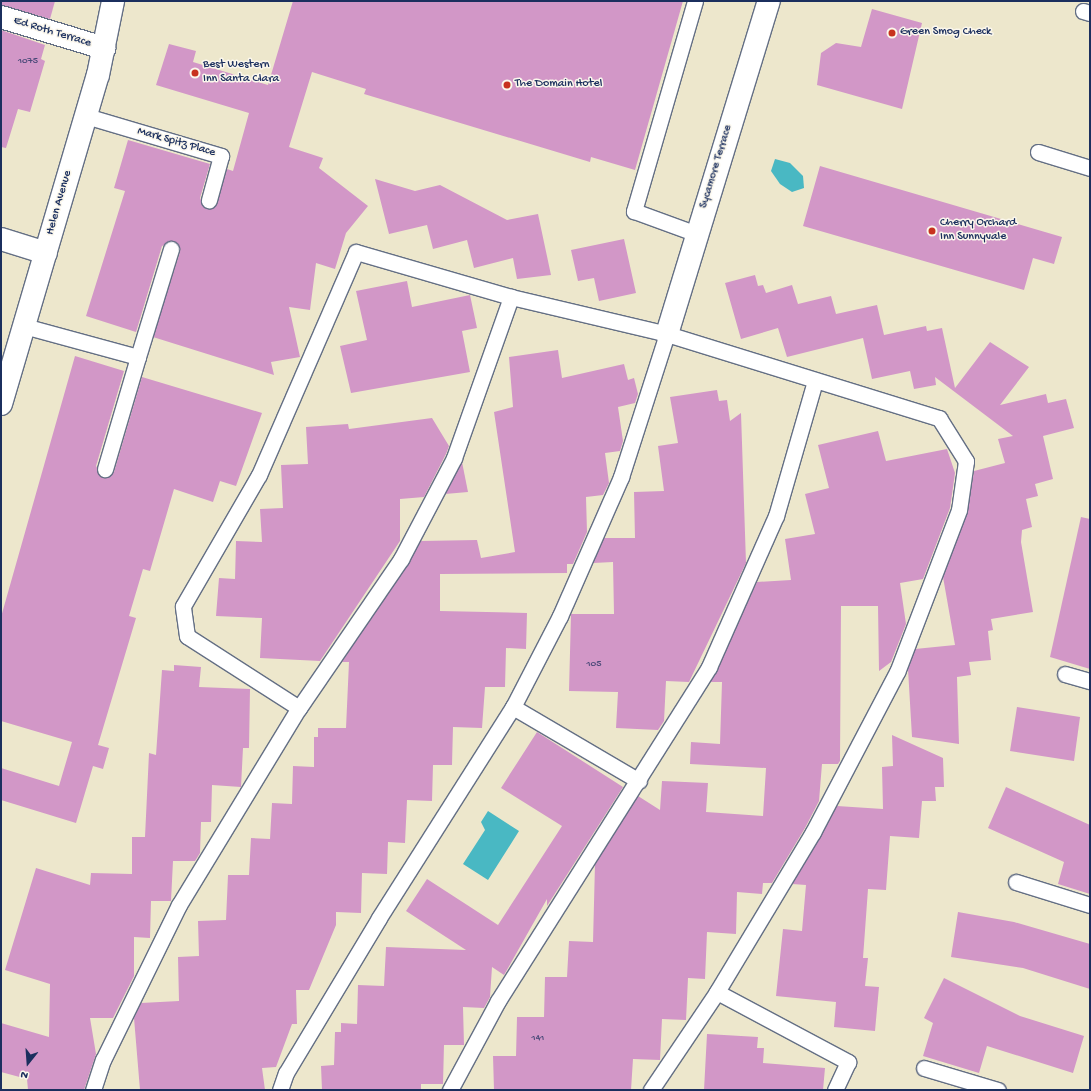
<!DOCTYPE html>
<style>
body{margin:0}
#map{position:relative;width:1091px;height:1091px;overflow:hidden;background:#ede7cc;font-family:"Gochi Hand",sans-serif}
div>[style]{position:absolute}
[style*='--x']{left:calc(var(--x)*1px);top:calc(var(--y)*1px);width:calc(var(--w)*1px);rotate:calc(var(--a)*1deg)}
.water>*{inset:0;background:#49b8c3}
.building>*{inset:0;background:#d297c7}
.roads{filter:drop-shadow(1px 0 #646f84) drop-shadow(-1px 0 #646f84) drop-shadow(0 1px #646f84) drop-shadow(0 -1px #646f84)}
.service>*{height:15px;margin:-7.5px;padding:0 7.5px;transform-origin:7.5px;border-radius:7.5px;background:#fff}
.minor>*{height:22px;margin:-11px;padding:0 11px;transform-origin:11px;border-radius:11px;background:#fff}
.dots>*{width:11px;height:11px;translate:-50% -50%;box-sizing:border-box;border:2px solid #fbf7ec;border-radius:50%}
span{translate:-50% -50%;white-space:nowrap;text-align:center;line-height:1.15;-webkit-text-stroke:3px #fbf7ec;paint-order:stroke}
.number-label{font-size:10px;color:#494978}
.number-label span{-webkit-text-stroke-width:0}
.street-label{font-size:12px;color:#1b2f5e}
.poi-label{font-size:12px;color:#1b2f5e}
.left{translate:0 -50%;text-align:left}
.frame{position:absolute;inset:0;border:2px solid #1b2f5e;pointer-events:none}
.north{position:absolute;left:8px;top:1043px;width:40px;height:40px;-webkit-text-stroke:3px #fbf7ec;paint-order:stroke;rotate:197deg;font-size:11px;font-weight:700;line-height:16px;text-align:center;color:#1b2f5e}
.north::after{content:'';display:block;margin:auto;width:14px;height:18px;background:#1b2f5e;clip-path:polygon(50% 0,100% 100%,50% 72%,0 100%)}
</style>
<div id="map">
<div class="water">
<i style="clip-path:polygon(775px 159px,790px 163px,803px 176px,804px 188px,792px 192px,780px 184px,771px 171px)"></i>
<i style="clip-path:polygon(488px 811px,519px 831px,488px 880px,463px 864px,485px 830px,481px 822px)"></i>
</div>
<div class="building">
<i style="clip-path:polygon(1px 1px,55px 1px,50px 19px,1px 5px)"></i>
<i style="clip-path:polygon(293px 1px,683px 1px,635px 170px,591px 157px,590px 162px,364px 94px,366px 89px,312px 72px,289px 147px,323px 158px,319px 168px,368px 206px,346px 233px,335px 269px,316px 263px,310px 310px,289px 307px,300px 357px,271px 362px,274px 375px,153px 337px,180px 252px,174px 241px,162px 246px,136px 332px,86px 316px,125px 191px,114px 188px,128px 140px,210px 164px,200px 198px,206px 209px,216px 206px,227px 169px,233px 171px,249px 113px,156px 85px,169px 44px,196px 51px,193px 62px,268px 85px)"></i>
<i style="clip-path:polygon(872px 9px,922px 23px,902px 109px,817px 85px,821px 53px,836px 43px,861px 47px)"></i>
<i style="clip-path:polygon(1px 30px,45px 45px,41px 59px,45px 61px,30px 112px,18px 109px,6px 148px,1px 147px)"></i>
<i style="clip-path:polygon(820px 166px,1062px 237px,1054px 264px,1033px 258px,1024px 290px,803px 226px)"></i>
<i style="clip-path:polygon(375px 179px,415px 191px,440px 185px,507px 220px,538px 214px,551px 275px,517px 279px,513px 258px,474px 268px,467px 240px,433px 249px,427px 225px,389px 234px)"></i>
<i style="clip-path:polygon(624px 239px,636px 293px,599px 301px,594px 278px,578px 281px,571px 250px)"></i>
<i style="clip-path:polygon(755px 275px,758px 286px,763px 285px,766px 293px,792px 285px,798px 304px,831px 296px,836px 314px,877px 305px,884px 335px,926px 326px,927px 331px,942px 328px,955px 388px,990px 342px,1029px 367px,1000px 405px,1046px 394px,1048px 403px,1066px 399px,1074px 428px,1043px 436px,1053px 479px,1035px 484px,1038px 496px,1026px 499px,1032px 527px,1022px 530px,1021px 542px,1033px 612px,991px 619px,993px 630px,988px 631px,991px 660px,969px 662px,971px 675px,957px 677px,959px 744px,912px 737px,908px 669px,915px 649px,955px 645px,943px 577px,967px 513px,974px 471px,1005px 463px,998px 439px,1013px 436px,935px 377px,936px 385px,914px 389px,910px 371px,872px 379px,863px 338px,787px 357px,778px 328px,741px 339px,725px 283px)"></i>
<i style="clip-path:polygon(407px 281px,412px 307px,470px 295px,477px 328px,462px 331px,470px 372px,351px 393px,340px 346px,367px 340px,356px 291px)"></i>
<i style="clip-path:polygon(558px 350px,562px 378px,624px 364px,628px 380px,634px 378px,638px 394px,635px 403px,618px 407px,623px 441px,620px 451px,605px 453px,609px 483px,603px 495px,586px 497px,587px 532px,573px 564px,567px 564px,567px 573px,440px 574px,440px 611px,527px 613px,526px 649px,506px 648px,505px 687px,485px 687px,482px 728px,453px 727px,452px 765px,433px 765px,432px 801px,407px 800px,405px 843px,388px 842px,387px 874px,362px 873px,361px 913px,336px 912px,336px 925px,309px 990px,296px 990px,297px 1024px,292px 1024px,276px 1067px,262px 1068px,265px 1090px,140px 1090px,134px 1018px,141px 1003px,179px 1001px,178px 957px,199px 956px,198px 921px,226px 920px,228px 875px,249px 875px,251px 838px,270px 839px,272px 803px,292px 804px,293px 766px,314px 767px,314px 737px,318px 737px,318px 728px,346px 728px,349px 662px,342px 662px,421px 541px,477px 540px,481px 558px,515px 552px,494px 412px,513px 407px,509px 357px)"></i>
<i style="clip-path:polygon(75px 356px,124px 371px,96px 466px,102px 477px,114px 472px,142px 377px,262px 413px,236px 486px,220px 481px,213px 502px,174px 489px,150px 571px,143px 569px,129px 616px,136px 618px,98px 745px,109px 748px,103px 769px,93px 766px,76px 823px,1px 800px,1px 768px,59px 786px,72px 742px,1px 721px,1px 617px)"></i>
<i style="clip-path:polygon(717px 390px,719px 401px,727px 400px,730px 421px,741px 413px,746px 563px,689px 682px,666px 681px,664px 721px,658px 730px,616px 728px,618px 692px,569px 691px,571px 614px,614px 614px,613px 562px,593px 563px,604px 538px,635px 538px,634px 492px,664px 491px,658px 446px,678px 443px,670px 397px)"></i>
<i style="clip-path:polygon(432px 418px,449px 446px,446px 454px,424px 497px,400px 499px,400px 541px,320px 661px,260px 658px,262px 618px,216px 616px,219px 578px,235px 579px,236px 541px,262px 542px,260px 509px,283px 508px,281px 465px,308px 464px,306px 427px,348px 424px,349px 429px)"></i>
<i style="clip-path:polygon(878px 431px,886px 461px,947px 449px,955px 473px,950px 508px,923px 579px,900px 583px,906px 624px,891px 662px,879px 671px,878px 606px,841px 606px,840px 761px,838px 764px,822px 764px,819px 801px,805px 828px,772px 883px,763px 883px,762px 894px,737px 892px,736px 934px,707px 932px,705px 979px,688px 978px,686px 1020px,662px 1019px,660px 1060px,633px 1059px,631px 1090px,494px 1090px,493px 1056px,516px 1056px,517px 1017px,544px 1017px,545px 977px,567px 977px,569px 941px,593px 942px,595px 864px,638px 796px,660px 810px,662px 781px,708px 783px,706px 812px,763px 816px,766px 768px,690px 764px,691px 742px,720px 744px,722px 682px,710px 682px,757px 582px,791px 580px,785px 539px,815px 534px,805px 494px,829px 488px,818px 445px)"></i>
<i style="clip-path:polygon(462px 462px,468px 492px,445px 494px)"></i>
<i style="clip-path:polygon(1081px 517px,1090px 519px,1090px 669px,1050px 657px)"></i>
<i style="clip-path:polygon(174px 665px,201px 667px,199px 687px,250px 689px,249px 748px,243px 748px,241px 787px,212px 785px,211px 822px,201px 822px,200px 853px,195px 861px,173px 861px,171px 901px,151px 901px,150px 938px,134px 937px,134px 976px,113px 1018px,90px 1018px,96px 1054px,84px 1090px,28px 1090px,27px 1079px,1px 1072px,1px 1023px,49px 1037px,50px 984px,5px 970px,36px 868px,90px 885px,91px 873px,132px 874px,132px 837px,145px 837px,149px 753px,156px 755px,162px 670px,174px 671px)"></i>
<i style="clip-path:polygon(1017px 707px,1080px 717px,1074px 761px,1010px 751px)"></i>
<i style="clip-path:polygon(537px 732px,623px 787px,547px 906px,547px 899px,504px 975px,492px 967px,490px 997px,484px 1008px,463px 1007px,464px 1045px,444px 1045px,443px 1084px,421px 1084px,421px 1090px,322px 1090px,321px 1066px,334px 1065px,335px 1032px,341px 1032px,341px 1023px,357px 1024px,358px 985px,384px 986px,386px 947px,466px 950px,406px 911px,427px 879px,498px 925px,562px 826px,501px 788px)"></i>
<i style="clip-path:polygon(892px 735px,943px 758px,944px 787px,935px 787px,936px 801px,922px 801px,919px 838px,890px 836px,886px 890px,868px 889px,863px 958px,868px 958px,865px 986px,879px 987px,875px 1031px,834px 1027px,836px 1002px,776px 996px,783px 929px,802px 931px,806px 885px,792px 884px,837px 806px,883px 809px,882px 767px,893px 766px)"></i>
<i style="clip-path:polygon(1006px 787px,1090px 825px,1090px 894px,1058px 884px,1064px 862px,988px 828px)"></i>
<i style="clip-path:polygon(958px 912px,1014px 922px,1090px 944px,1090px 989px,1023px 968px,951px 957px)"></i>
<i style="clip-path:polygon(944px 978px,1020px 1016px,1084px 1036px,1073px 1073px,987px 1046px,979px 1073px,923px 1056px,933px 1023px,924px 1018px)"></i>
<i style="clip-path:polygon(707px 1034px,758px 1037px,757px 1048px,764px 1048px,763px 1063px,825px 1068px,823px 1090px,704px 1090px)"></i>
</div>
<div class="roads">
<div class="service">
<i style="--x:695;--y:1;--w:219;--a:106.2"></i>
<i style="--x:634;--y:211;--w:67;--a:20.1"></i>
<i style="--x:1083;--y:11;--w:7;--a:16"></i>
<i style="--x:86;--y:116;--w:141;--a:16.5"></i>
<i style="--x:221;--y:156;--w:46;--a:105.3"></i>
<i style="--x:1038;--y:152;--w:54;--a:17.1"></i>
<i style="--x:24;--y:326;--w:118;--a:15.2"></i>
<i style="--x:138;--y:357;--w:117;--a:106.4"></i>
<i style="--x:138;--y:357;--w:113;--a:-73"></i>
<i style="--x:1065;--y:674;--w:26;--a:16"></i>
<i style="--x:513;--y:707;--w:146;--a:30.4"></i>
<i style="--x:299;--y:708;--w:133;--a:-147.3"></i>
<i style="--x:187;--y:636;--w:30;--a:-98"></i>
<i style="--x:183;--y:606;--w:151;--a:-59.9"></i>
<i style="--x:259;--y:475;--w:243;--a:-66.5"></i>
<i style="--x:356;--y:252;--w:161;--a:16.2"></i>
<i style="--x:1016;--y:882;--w:77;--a:17.3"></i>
<i style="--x:717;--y:992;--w:149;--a:28.1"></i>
<i style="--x:848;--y:1062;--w:31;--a:115"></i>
<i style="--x:924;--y:1068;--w:77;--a:16.6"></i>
<i style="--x:93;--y:1090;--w:32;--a:-72"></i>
<i style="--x:103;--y:1060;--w:173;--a:-63.9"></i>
<i style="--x:179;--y:905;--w:231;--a:-58.7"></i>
<i style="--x:299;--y:708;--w:181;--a:-55.6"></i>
<i style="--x:401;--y:559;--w:114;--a:-62.3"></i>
<i style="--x:454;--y:458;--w:171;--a:-70.5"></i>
<i style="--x:511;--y:297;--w:160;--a:13.3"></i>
<i style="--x:667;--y:334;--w:285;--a:17.2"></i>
<i style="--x:939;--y:418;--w:51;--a:57.9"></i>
<i style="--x:966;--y:461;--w:49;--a:98.1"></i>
<i style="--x:959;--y:510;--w:173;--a:110.9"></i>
<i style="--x:897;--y:672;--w:181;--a:117.7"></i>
<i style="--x:813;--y:832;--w:187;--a:121"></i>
<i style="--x:717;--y:992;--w:118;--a:124"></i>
<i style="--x:280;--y:1090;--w:18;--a:-71"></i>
<i style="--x:286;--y:1073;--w:181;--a:-59"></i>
<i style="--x:379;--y:918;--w:250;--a:-57.6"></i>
<i style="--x:513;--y:707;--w:102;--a:-62.7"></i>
<i style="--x:560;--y:616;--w:152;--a:-66.3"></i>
<i style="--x:621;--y:477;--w:150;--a:-72.2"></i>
<i style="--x:450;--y:1090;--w:101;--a:-61.7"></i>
<i style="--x:498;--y:1001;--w:395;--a:-57.7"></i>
<i style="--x:709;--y:667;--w:165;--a:-66.1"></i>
<i style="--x:776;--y:516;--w:141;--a:-73.9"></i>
</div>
<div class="minor">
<i style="--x:1;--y:17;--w:108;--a:16.8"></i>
<i style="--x:1;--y:239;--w:47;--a:17.3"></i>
<i style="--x:667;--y:334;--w:348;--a:-73"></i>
<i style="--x:1;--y:404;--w:343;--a:-73.6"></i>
<i style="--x:98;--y:75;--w:76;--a:-78.5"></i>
</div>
</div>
<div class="dots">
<i style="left:892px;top:33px;background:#c8321e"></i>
<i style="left:195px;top:73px;background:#c8321e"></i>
<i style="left:507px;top:85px;background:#c8321e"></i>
<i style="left:932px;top:231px;background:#c8321e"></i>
</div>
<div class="number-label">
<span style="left:28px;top:62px">1075</span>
<span style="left:594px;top:665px">105</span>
<span style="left:538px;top:1039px">141</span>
</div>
<div class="street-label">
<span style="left:52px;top:33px;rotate:17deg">Ed Roth Terrace</span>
<span style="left:176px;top:143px;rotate:16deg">Mark Spitz Place</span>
<span style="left:717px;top:167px;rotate:-73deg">Sycamore Terrace</span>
<span style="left:60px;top:203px;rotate:-74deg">Helen Avenue</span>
</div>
<div class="poi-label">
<span class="left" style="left:900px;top:33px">Green Smog Check</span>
<span class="left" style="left:203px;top:73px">Best Western<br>Inn Santa Clara</span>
<span class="left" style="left:515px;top:85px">The Domain Hotel</span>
<span class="left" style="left:940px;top:231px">Cherry Orchard<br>Inn Sunnyvale</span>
</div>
<div class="frame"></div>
<div class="north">N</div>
</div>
